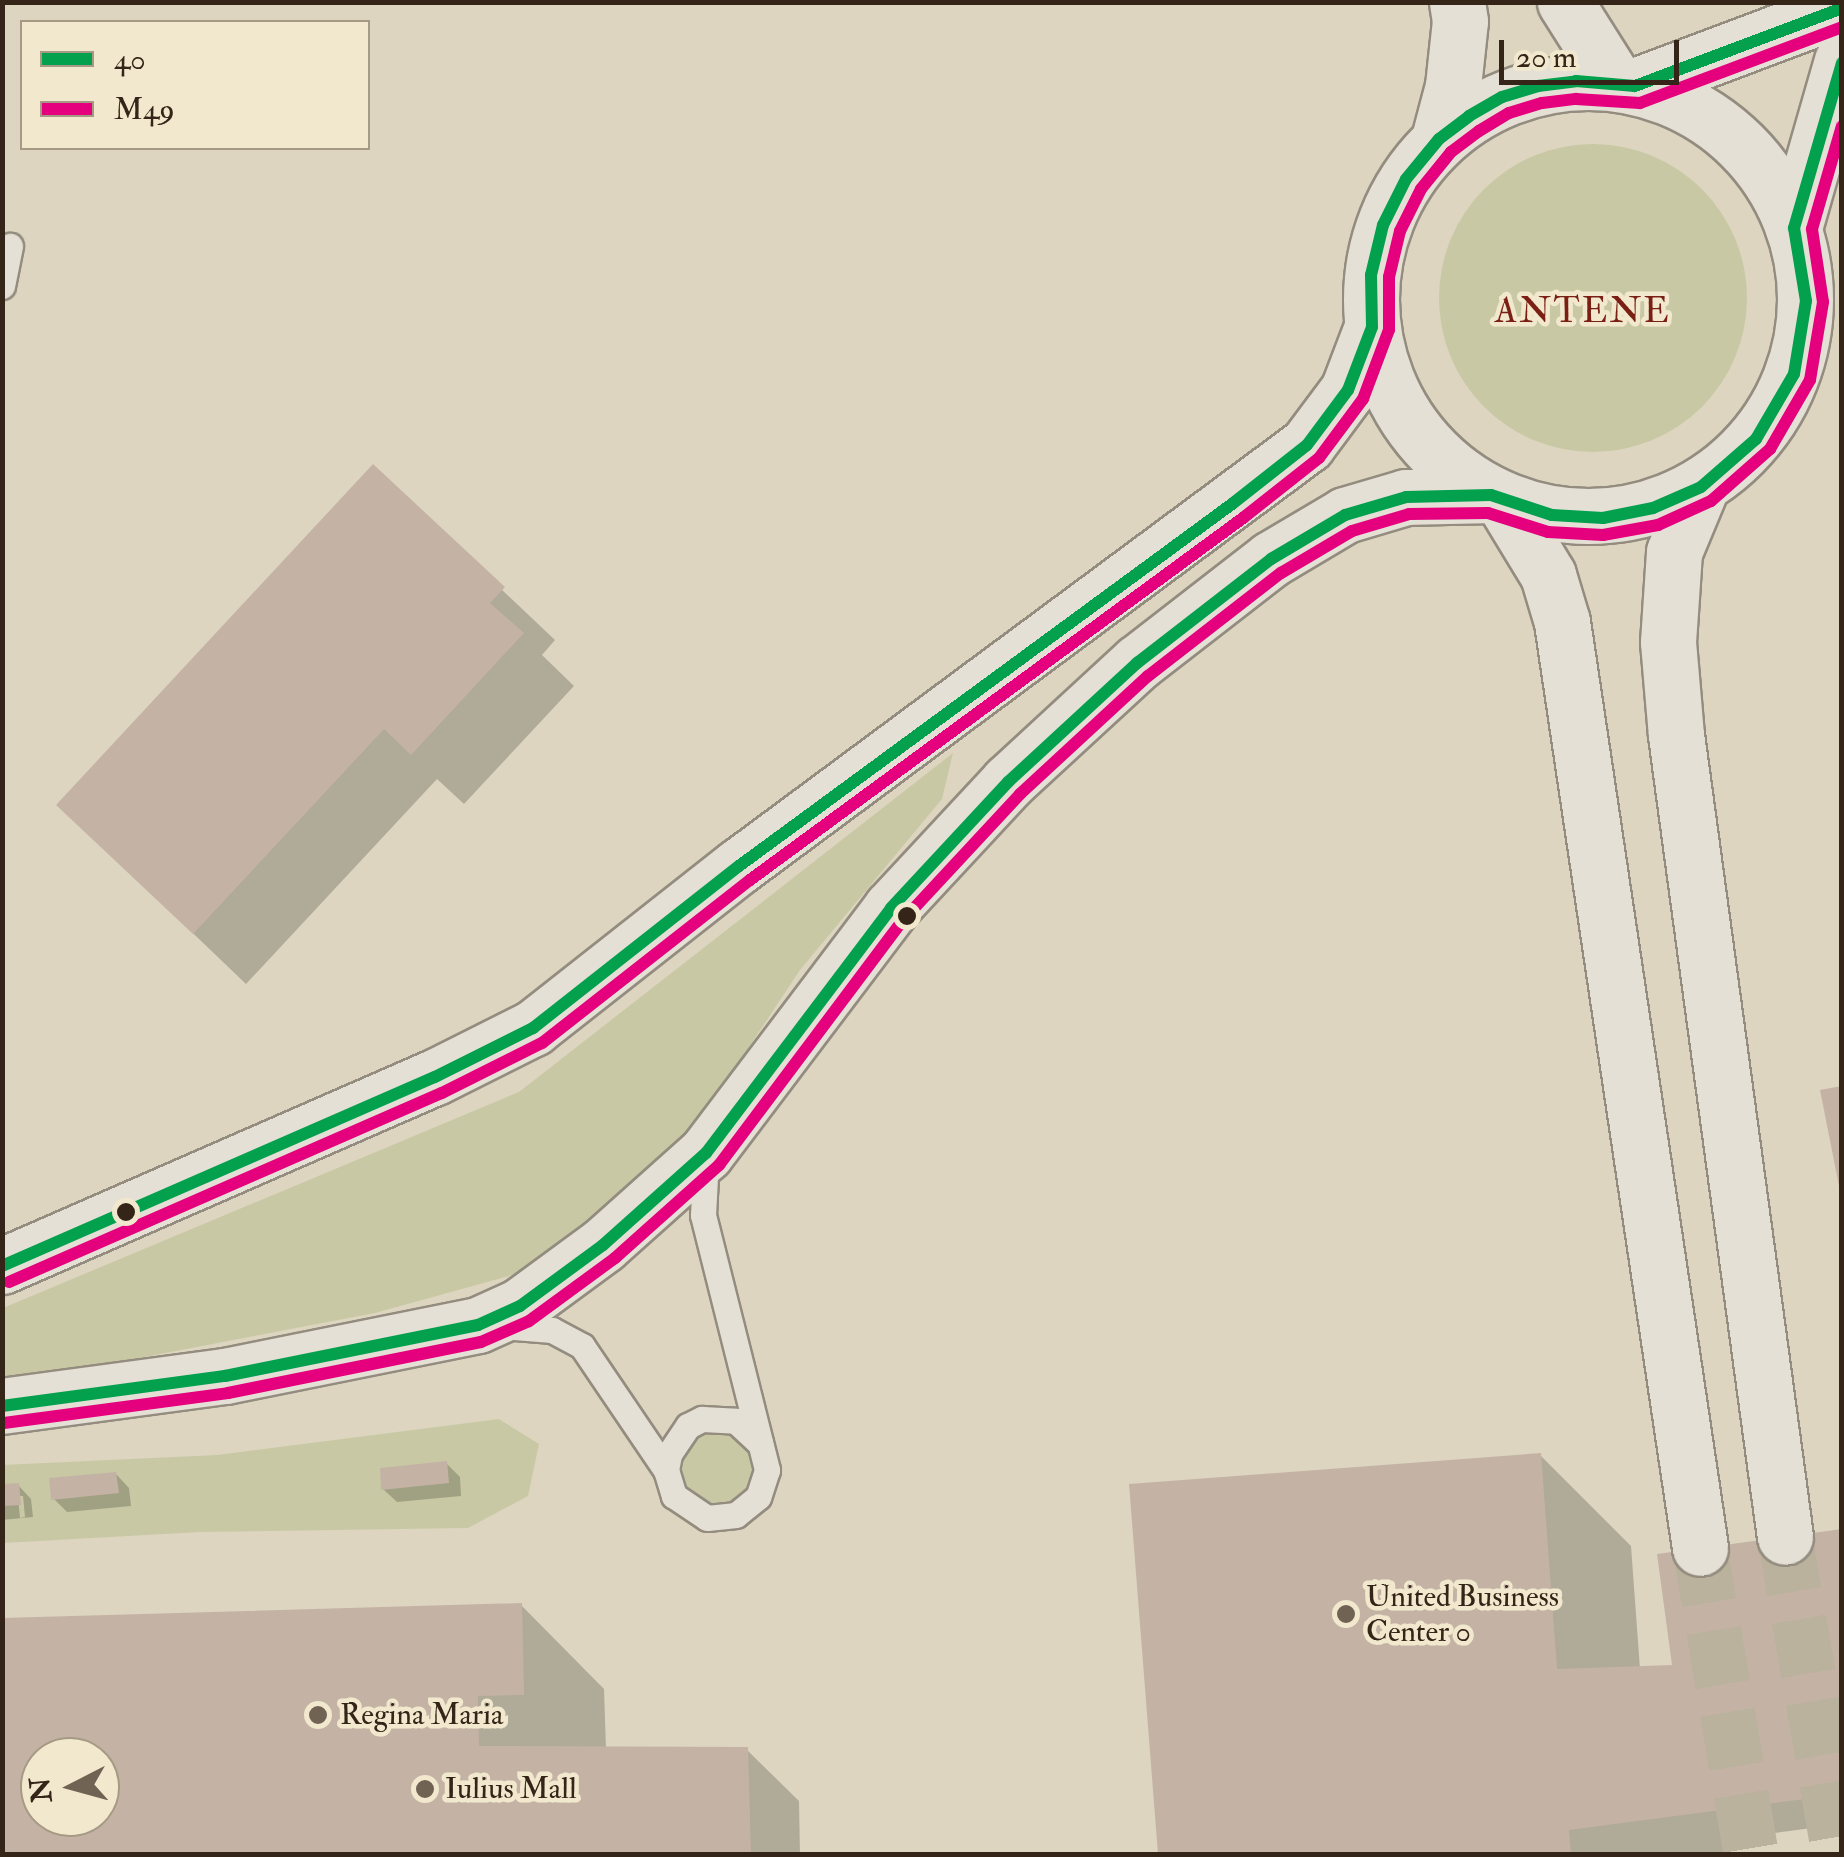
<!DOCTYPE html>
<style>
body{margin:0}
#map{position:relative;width:1844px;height:1857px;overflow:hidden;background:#ddd5c0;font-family:"IM FELL Double Pica",serif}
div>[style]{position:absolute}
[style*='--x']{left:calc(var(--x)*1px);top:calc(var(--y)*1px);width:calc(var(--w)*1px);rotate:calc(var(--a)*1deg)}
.green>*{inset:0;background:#c8c9a4}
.round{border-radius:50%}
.shadow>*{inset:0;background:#0003}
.building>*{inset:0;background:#c4b3a5}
.tertiary-tunnel>*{height:55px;margin-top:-27.5px;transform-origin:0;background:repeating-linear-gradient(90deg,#bbb29e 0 55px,transparent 0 83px)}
.roads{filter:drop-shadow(2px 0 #938c7f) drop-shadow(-2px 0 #938c7f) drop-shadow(0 2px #938c7f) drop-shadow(0 -2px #938c7f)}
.service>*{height:25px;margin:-12.5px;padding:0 12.5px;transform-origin:12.5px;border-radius:12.5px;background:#e5e0d5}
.tertiary>*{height:55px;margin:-27.5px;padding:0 27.5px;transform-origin:27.5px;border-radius:27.5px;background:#e5e0d5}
.secondary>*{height:55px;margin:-27.5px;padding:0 27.5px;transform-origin:27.5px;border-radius:27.5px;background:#e5e0d5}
.secondary>.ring{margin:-27.5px;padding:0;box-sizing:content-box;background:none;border:55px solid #e5e0d5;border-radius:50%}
.bus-1>*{height:12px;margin:-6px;padding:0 6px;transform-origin:6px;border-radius:6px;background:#03a04e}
.bus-2>*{height:12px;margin:-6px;padding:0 6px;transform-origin:6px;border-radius:6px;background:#e5007d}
.dots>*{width:28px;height:28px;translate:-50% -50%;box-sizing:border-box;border:5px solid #f1e8ce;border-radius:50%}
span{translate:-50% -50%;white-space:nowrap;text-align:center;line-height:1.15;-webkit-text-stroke:9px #f1e8ce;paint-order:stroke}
.poi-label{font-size:30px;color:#352518}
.left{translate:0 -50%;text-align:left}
.quarter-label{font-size:35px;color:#7a1f14;letter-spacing:2.5px}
.frame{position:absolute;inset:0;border:5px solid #352518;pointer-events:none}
.legend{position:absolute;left:20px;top:20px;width:350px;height:130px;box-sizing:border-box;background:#f1e8ce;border:2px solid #a69a85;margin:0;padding:12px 18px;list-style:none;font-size:30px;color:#352518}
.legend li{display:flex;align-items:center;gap:20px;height:50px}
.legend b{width:50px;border:2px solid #a69a85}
.north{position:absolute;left:20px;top:1737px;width:100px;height:100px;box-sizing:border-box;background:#f1e8ce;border:2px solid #a69a85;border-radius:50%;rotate:264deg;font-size:28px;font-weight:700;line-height:40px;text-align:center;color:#352518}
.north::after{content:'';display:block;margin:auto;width:35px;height:45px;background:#706353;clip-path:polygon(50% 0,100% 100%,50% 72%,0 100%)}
.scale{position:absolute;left:1499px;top:40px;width:180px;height:45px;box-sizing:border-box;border:5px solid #352518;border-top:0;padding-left:12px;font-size:30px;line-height:35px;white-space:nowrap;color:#352518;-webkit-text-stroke:8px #f1e8ce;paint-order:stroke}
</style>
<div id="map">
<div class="green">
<i class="round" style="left:1439px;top:144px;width:308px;height:308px"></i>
<i style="clip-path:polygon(953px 753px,942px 799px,800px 970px,694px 1130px,559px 1255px,509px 1276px,375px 1313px,3px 1384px,3px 1308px,519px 1092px)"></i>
<i style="clip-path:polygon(499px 1419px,539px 1444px,528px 1496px,468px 1528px,200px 1532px,3px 1543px,2px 1465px,217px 1455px)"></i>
<i style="clip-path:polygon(717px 1425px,750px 1440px,757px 1487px,717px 1512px,677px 1487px,677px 1450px,684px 1440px)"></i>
</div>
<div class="shadow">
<i style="clip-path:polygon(373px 468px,555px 640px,542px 655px,574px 686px,464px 804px,437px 779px,246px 984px,59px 805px)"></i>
<i style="clip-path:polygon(1540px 1455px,1631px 1546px,1640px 1669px,1671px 1668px,1842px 1532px,1842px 1824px,1729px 1839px,1731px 1854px,1160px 1854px,1132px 1486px)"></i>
<i style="clip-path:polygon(447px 1464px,460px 1477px,461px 1496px,397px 1502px,383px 1489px)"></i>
<i style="clip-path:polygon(116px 1474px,129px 1488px,131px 1506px,67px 1512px,53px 1498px)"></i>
<i style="clip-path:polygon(evenodd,18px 1485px,31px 1499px,33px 1517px,2px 1520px,2px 1487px,18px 1485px,18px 1496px,23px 1496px,25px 1517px,20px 1518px,18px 1496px)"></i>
<i style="clip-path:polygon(evenodd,521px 1605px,604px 1689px,606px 1749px,747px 1750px,799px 1801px,800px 1854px,2px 1854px,2px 1621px,521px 1605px,40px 1757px,100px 1757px,100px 1817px,40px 1817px,40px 1757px)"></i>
</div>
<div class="building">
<i style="clip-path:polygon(373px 464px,505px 587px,490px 603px,524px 633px,411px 755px,384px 729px,193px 934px,56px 805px)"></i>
<i style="clip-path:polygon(1842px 1086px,1842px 1191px,1840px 1191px,1820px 1090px)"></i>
<i style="clip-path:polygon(1541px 1453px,1557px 1669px,1672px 1665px,1657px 1554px,1842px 1529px,1842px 1794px,1569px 1830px,1571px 1854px,1158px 1854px,1129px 1484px)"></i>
<i style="clip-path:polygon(447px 1461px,449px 1483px,381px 1490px,380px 1468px)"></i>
<i style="clip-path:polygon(116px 1472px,119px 1493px,51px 1500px,49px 1478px)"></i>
<i style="clip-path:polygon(19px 1483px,21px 1505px,2px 1506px,2px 1484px)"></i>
<i style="clip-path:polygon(evenodd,522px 1603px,524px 1695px,478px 1696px,479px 1746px,748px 1747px,751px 1854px,2px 1854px,2px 1618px,522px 1603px,40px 1757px,100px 1757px,100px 1817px,40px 1817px,40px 1757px)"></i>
</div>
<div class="tertiary-tunnel">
<i style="--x:1785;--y:1537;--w:322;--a:80.3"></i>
<i style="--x:1700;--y:1548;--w:310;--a:80.5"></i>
</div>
<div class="roads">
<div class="service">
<i style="--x:2;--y:286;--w:41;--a:-78.7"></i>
<i style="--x:706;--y:1158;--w:57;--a:93"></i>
<i style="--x:703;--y:1215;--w:263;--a:75.9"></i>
<i style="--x:767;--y:1470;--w:28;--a:108"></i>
<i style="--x:758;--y:1497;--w:28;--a:141"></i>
<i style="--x:736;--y:1515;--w:29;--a:174"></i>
<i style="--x:707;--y:1518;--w:40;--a:-146"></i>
<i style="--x:674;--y:1496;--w:27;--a:-107"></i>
<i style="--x:666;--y:1470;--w:16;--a:-79"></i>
<i style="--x:669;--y:1454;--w:34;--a:-56"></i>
<i style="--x:688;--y:1426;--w:16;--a:-27"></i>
<i style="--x:702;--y:1419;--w:34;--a:3"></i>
<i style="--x:736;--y:1421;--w:33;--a:43"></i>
<i style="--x:502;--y:1326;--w:50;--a:4.6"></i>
<i style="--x:552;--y:1330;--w:34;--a:28"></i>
<i style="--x:582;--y:1346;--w:150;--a:55.9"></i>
</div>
<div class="tertiary">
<i style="--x:1565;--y:2;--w:93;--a:57.7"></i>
<i style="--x:1439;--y:139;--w:55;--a:-75.2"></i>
<i style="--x:1453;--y:86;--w:65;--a:-83.9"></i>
<i style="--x:1460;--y:21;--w:19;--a:-99"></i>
<i style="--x:1701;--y:487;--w:70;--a:112.6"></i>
<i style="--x:1674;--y:552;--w:90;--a:93.8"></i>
<i style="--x:1668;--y:642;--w:93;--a:85.1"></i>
<i style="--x:1676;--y:735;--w:809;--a:82.26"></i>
<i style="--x:1503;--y:501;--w:87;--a:58.7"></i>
<i style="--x:1548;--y:575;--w:49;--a:73.4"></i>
<i style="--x:1562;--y:622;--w:936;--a:81.52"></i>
</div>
<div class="secondary">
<i class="ring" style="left:1371px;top:82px;width:379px;height:379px"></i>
<i style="--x:1635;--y:86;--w:221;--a:-20.6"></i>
<i style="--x:1794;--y:228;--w:174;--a:-74"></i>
<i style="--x:2;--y:1266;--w:472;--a:-23.6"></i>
<i style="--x:435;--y:1077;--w:110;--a:-26.6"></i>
<i style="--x:533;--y:1028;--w:262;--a:-38.2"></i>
<i style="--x:739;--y:866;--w:707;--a:-36.55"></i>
<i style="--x:1307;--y:445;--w:69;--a:-53.3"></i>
<i style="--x:1348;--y:390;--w:67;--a:-69.1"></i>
<i style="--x:2;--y:1406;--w:225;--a:-7.7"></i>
<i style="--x:225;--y:1376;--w:258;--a:-11.4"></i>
<i style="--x:478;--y:1325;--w:46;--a:-24.3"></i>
<i style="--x:520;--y:1306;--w:103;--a:-36.3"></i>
<i style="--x:603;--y:1245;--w:138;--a:-41.8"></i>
<i style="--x:706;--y:1153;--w:307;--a:-52.9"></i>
<i style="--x:891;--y:908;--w:172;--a:-47.1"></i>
<i style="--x:1008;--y:782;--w:176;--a:-42.7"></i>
<i style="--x:1137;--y:663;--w:170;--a:-37.8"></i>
<i style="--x:1271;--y:559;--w:86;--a:-30.7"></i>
<i style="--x:1345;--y:515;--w:64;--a:-16.4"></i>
<i style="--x:1406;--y:497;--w:85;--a:-1.3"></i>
</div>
</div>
<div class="bus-1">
<i style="--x:2;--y:1266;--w:472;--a:-23.6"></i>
<i style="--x:435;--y:1077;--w:110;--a:-26.6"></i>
<i style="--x:533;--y:1028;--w:262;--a:-38.2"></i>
<i style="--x:739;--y:866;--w:612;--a:-36.29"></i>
<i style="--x:1232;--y:504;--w:95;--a:-38.2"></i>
<i style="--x:1307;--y:445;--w:69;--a:-53.3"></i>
<i style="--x:1348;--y:390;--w:67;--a:-69.1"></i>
<i style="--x:1372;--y:327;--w:52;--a:-91.1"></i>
<i style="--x:1371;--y:275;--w:51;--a:-76.5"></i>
<i style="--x:1383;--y:225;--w:51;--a:-63.4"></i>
<i style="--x:1406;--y:179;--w:52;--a:-50.5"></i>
<i style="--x:1439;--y:139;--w:38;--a:-37"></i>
<i style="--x:1469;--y:116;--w:38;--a:-30"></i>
<i style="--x:1502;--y:97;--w:38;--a:-17"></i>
<i style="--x:1538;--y:86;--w:38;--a:-7"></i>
<i style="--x:1576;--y:81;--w:59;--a:4.8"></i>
<i style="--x:1635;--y:86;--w:221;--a:-20.6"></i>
<i style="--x:2;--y:1406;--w:225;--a:-7.7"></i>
<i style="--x:225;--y:1376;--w:258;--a:-11.4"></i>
<i style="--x:478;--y:1325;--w:46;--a:-24.3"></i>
<i style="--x:520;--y:1306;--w:103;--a:-36.3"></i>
<i style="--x:603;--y:1245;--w:138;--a:-41.8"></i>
<i style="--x:706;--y:1153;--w:307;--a:-52.9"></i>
<i style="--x:891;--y:908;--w:172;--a:-47.1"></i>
<i style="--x:1008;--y:782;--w:176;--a:-42.7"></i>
<i style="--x:1137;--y:663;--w:170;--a:-37.8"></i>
<i style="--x:1271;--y:559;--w:86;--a:-30.7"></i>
<i style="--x:1345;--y:515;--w:64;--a:-16.4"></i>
<i style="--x:1406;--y:497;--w:85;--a:-1.3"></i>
<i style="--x:1491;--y:495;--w:64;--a:18.2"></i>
<i style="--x:1552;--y:515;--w:51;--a:3.4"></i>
<i style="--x:1603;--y:518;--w:51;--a:-11.3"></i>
<i style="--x:1653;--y:508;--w:52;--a:-23.6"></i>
<i style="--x:1701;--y:487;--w:73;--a:-41.1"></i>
<i style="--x:1756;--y:439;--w:75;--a:-59.7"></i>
<i style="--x:1794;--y:374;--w:74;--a:-80.7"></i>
<i style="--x:1806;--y:301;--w:74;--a:-99.3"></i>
<i style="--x:1794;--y:228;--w:172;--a:-73.8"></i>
</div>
<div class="bus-2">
<i style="--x:9;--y:1282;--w:472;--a:-23.6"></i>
<i style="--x:442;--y:1093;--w:112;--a:-26.6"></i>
<i style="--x:542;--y:1043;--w:264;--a:-38.1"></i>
<i style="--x:750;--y:880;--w:612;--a:-36.29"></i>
<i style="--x:1243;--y:518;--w:97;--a:-38.3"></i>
<i style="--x:1319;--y:458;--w:74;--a:-53.3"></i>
<i style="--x:1363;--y:399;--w:74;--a:-69.4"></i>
<i style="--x:1389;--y:330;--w:53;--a:-90"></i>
<i style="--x:1389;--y:277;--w:47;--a:-76.6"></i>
<i style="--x:1400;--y:231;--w:47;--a:-63.4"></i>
<i style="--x:1421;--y:189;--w:48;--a:-51"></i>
<i style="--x:1451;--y:152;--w:35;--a:-37"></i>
<i style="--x:1479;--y:131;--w:35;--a:-31"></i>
<i style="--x:1509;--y:113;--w:34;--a:-17"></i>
<i style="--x:1542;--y:103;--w:34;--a:-7"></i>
<i style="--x:1576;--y:99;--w:64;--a:3.6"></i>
<i style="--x:1640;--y:103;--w:216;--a:-20.6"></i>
<i style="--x:4;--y:1423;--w:226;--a:-7.6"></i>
<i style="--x:228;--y:1393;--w:258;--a:-11.4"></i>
<i style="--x:481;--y:1342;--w:52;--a:-23.6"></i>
<i style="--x:529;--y:1321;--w:107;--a:-36.2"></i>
<i style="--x:615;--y:1258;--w:140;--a:-41.8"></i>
<i style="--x:719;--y:1165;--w:308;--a:-53.1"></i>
<i style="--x:904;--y:919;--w:171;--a:-47.1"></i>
<i style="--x:1020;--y:794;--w:174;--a:-42.7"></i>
<i style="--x:1148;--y:676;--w:168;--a:-37.8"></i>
<i style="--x:1281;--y:573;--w:82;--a:-30.6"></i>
<i style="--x:1352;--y:531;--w:59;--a:-16.6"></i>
<i style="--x:1409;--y:514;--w:79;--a:-0.7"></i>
<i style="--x:1488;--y:513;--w:63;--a:17.6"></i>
<i style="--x:1548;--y:532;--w:55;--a:3.1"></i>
<i style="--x:1603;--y:535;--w:56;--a:-10.3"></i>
<i style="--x:1658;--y:525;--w:58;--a:-24.4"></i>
<i style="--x:1711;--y:501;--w:79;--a:-41.4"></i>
<i style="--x:1770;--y:449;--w:80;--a:-59.9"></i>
<i style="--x:1810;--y:380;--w:79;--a:-80.5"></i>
<i style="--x:1823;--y:302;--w:74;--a:-98.6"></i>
<i style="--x:1812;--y:229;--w:107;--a:-73.8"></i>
</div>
<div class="dots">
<i style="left:907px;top:916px;background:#352518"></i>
<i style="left:126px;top:1212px;background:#352518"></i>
<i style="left:1346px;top:1614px;background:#706353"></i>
<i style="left:318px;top:1715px;background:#706353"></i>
<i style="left:425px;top:1789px;background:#706353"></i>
</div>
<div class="poi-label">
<span class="left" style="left:1366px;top:1614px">United Business<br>Center 0</span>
<span class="left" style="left:340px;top:1715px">Regina Maria</span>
<span class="left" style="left:445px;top:1789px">Iulius Mall</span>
</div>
<div class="quarter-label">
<span style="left:1583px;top:311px">ANTENE</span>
</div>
<div class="frame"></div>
<ul class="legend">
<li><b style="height:12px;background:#03a04e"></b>40</li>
<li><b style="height:12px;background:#e5007d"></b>M49</li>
</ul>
<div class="north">N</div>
<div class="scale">20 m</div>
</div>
